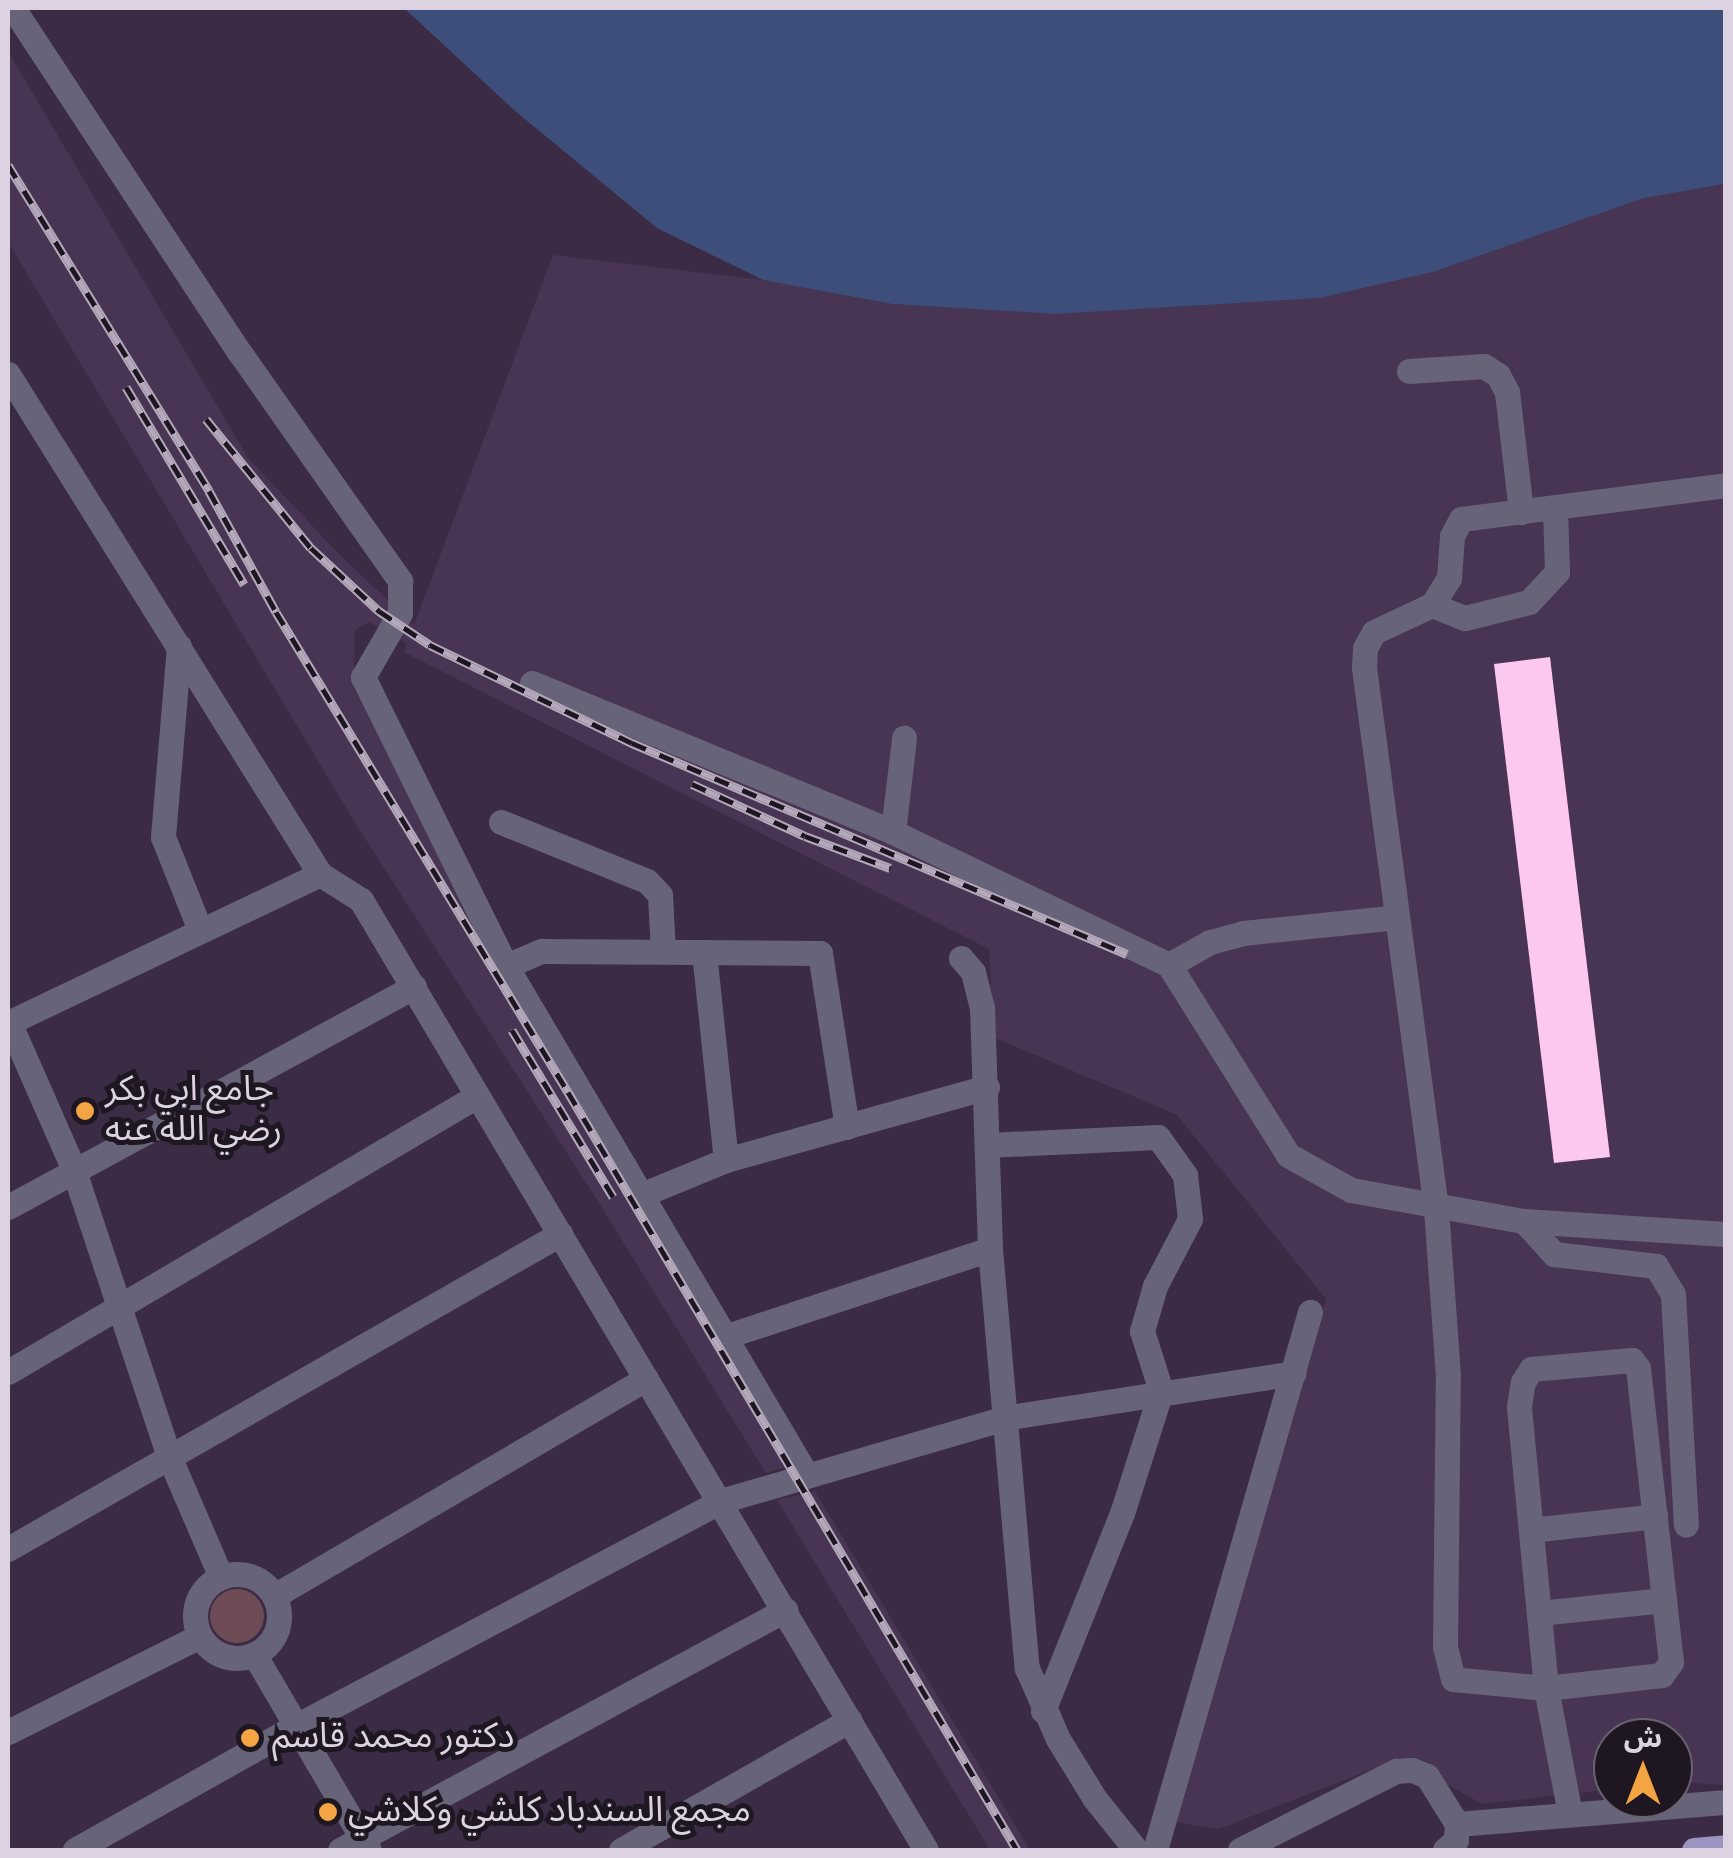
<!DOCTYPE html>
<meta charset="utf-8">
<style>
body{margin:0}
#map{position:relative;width:1733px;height:1858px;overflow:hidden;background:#3b2b44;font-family:Overpass,"Noto Sans Arabic",sans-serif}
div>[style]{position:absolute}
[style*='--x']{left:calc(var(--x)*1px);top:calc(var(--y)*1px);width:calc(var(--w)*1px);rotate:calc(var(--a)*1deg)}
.built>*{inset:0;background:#483553}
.green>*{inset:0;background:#6d4c56}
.round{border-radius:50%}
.water>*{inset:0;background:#3d4e7b}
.building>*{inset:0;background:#fdc8ef}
.minor>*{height:25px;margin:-12.5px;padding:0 12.5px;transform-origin:12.5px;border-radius:12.5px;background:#67647a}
.minor>.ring{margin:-12.5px;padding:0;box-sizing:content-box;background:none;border:25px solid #67647a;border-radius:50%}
.major>*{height:25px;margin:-12.5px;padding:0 12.5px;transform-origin:12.5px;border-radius:12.5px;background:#9a94c1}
.rail>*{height:9px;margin-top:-4.5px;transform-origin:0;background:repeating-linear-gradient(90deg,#1e1722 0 15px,#b4a8ba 0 30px);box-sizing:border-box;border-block:2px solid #b4a8ba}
.dots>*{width:28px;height:28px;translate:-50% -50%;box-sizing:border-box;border:5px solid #1e1722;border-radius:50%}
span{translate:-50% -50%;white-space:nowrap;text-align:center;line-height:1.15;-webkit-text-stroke:10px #1e1722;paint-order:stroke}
.poi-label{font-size:35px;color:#dcd2e2}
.left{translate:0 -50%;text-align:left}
.frame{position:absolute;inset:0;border:10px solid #dcd2e2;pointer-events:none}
.north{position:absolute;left:1593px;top:1718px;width:100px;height:100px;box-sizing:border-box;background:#1e1722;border:2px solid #6a626f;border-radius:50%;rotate:0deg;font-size:28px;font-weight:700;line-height:40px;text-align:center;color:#dcd2e2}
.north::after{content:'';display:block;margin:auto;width:35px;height:45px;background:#f3a443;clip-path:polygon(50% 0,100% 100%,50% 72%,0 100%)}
</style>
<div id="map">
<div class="built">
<i style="clip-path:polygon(8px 51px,248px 458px,339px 554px,414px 625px,553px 255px,763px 280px,892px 304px,1057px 314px,1320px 298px,1433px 272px,1644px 198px,1725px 184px,1725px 1785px,1673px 1782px,1673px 1738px,1613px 1738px,1613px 1789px,1482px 1804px,1401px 1758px,1219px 1829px,1175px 1822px,1326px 1299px,1177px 1115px,993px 1037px,989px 949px,404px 652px,407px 643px,369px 622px,355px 630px,354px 666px,421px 811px,797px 1463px,766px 1473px,599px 1203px,357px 826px,8px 242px)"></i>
<i style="clip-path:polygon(815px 1491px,1030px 1850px,990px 1850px,777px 1500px)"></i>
</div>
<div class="green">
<i class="round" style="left:210px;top:1589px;width:54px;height:54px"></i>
</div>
<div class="water">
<i style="clip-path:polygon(404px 8px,1725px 8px,1725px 184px,1644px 198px,1433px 272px,1320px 298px,1056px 314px,892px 304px,763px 280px,657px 228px,514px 110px)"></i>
</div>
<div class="building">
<i style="clip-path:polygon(1550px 657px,1610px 1157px,1554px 1163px,1494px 664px)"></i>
</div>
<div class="minor">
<i style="--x:13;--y:8;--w:413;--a:56.7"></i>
<i style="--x:240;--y:353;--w:279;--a:54.9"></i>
<i style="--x:400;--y:581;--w:32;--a:90"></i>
<i style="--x:400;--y:613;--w:74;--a:120"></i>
<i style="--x:363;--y:677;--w:322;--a:63.7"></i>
<i style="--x:506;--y:966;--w:590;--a:59.44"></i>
<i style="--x:1409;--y:371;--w:75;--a:-3.8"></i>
<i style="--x:1484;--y:366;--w:17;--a:33"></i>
<i style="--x:1498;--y:375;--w:19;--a:62"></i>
<i style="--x:1507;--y:392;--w:121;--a:83.3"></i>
<i style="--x:8;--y:374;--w:589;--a:58.04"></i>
<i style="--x:320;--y:874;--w:49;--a:32.4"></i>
<i style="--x:361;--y:900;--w:1105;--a:59.26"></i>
<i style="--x:1432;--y:605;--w:35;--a:22"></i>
<i style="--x:1465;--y:618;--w:66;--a:-14"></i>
<i style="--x:1529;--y:602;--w:41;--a:-47"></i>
<i style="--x:1557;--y:572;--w:64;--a:-91.8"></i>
<i style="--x:179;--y:646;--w:192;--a:94.8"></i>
<i style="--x:163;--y:837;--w:100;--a:68.3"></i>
<i style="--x:532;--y:683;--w:391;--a:22.4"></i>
<i style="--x:893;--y:832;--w:306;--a:25.7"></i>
<i style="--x:1169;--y:965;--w:224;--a:57.9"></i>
<i style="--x:1288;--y:1155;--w:72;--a:29.1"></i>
<i style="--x:1351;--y:1190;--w:176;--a:10.2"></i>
<i style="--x:1524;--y:1221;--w:202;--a:3.7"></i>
<i style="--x:501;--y:822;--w:157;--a:22"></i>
<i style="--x:647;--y:881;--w:19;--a:47"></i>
<i style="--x:660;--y:895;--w:55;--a:86.9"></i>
<i style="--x:893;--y:832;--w:95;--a:-83.3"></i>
<i style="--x:704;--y:952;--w:209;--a:84"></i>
<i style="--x:961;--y:958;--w:18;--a:49"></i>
<i style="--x:973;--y:972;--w:36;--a:76"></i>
<i style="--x:982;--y:1007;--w:242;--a:88.1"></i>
<i style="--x:990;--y:1249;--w:421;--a:85"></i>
<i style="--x:1027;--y:1668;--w:77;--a:66.4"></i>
<i style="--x:1058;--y:1739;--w:70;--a:58.3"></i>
<i style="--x:1095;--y:1799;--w:65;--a:51.2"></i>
<i style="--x:1169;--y:965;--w:47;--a:-29.3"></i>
<i style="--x:1210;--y:942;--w:34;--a:-15"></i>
<i style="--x:1243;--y:933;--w:155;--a:-5.9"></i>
<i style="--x:506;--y:966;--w:39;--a:-23"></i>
<i style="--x:542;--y:951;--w:278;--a:0.4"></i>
<i style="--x:820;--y:953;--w:176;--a:81.2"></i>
<i style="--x:9;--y:1022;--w:159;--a:66.3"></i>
<i style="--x:73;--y:1168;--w:301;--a:71.6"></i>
<i style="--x:168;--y:1454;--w:134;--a:66.7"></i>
<i style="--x:8;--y:1023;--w:346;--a:-25.5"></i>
<i style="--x:988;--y:1145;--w:170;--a:-2.7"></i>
<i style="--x:1158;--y:1137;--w:47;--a:54.6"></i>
<i style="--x:1185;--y:1175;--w:44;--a:83.5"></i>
<i style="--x:1190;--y:1219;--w:76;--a:117.6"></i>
<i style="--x:1155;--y:1286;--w:47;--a:106.1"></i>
<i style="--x:1142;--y:1331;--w:63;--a:72.4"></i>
<i style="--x:1161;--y:1391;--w:128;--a:107.7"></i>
<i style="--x:1122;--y:1513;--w:213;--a:111.8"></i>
<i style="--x:641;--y:1195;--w:92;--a:-22.4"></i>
<i style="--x:726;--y:1160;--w:271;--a:-15.6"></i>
<i style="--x:8;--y:1207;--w:462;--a:-28.5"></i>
<i style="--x:1524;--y:1221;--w:45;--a:47.7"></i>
<i style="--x:1554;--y:1254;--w:103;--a:6.7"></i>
<i style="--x:1656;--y:1266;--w:33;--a:59"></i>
<i style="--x:1673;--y:1294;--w:231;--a:86.8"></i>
<i style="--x:724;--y:1337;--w:280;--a:-18.3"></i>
<i style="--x:1632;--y:1360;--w:10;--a:53"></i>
<i style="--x:1638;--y:1368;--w:296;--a:83.6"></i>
<i style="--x:1671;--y:1662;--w:16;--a:125"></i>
<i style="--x:1662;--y:1675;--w:117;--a:173.6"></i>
<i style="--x:1546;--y:1688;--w:283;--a:-95.5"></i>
<i style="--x:1519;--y:1406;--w:24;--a:-81"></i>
<i style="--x:1523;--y:1382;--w:15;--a:-58"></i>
<i style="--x:1531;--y:1369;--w:101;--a:-5.1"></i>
<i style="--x:8;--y:1372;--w:544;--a:-30.48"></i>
<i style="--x:1531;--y:1530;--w:125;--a:-6.4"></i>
<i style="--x:8;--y:1549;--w:636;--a:-29.71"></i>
<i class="ring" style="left:195px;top:1574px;width:59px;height:59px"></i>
<i style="--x:274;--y:1596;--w:431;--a:-30.3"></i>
<i style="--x:1539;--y:1613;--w:126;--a:-5.9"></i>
<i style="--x:254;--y:1654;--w:227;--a:59.6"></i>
<i style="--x:8;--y:1732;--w:215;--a:-26.6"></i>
<i style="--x:1570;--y:1814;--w:128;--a:-100.8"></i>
<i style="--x:1546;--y:1688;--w:93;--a:-174.5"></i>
<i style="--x:1453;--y:1679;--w:33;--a:-104"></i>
<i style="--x:1445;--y:1647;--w:271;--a:-89.4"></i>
<i style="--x:1448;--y:1376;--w:168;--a:-94.1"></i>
<i style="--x:1436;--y:1208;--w:545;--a:-97.59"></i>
<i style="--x:1364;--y:668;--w:20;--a:-87"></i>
<i style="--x:1365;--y:648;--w:18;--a:-61"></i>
<i style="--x:1374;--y:632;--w:64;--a:-25"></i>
<i style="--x:1432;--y:605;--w:32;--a:-58"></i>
<i style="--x:1449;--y:578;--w:42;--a:-85.9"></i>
<i style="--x:1452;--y:536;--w:19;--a:-62"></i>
<i style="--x:1461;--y:519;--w:267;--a:-7.3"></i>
<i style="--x:1457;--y:1824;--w:270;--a:-4.7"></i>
<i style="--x:75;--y:1850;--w:253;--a:-29.3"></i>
<i style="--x:296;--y:1726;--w:481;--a:-27.9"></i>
<i style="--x:721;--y:1501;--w:295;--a:-16.3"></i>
<i style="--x:1004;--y:1418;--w:293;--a:-8.8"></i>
<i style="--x:340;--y:1850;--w:506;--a:-28.34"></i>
<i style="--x:621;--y:1850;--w:263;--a:-29.6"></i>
<i style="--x:1155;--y:1850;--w:560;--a:-73.93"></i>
<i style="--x:1240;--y:1850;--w:175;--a:-26.9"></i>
<i style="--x:1396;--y:1771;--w:16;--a:-4"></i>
<i style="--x:1412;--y:1770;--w:16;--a:22"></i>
<i style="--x:1427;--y:1776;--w:57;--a:58"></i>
<i style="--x:1457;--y:1824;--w:16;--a:94"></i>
<i style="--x:1456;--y:1840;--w:15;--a:138"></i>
</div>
<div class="major">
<i style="--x:1694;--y:1850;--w:32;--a:-5"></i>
</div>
<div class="rail">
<i style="--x:8;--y:165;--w:383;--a:58.3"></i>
<i style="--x:209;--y:491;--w:138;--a:61"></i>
<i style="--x:276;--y:612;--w:562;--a:58.69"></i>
<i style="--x:568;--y:1092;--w:881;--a:59.36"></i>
<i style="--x:126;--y:387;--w:230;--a:59.1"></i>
<i style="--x:206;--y:419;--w:166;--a:50.9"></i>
<i style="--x:311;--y:548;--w:93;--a:42.8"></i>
<i style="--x:379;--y:611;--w:61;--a:33.7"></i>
<i style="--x:430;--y:645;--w:225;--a:25.9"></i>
<i style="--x:632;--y:743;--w:538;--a:23.09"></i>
<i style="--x:692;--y:784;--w:124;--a:24.7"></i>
<i style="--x:805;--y:836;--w:91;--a:20.6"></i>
<i style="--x:512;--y:1030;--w:195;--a:58.8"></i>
</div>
<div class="dots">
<i style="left:85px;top:1111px;background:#f3a443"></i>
<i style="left:250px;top:1738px;background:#f3a443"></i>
<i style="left:328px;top:1812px;background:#f3a443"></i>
</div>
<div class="poi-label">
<span class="left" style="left:105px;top:1111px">جامع ابي بكر<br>رضي الله عنه</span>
<span class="left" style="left:272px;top:1738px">دكتور محمد قاسم</span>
<span class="left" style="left:348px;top:1812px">مجمع السندباد كلشي وكلاشي</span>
</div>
<div class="frame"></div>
<div class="north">ش</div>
</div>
